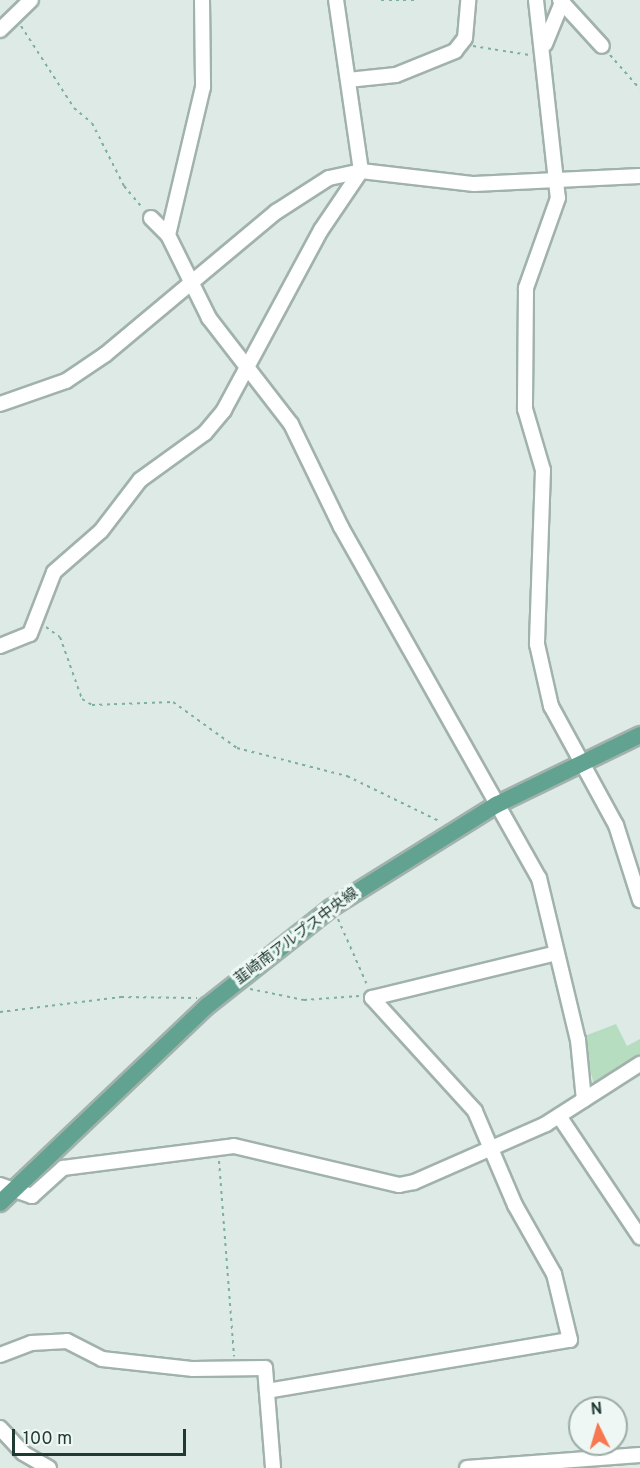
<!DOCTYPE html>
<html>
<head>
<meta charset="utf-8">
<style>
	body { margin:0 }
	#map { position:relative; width:640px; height:1468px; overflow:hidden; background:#deeae5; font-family:Overpass,"Noto Sans JP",sans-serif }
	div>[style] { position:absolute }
	.green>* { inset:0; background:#b6ddc0 }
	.stream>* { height:4px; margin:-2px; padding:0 2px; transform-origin:2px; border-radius:2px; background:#83c7d2 }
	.path>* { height:2px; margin-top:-1px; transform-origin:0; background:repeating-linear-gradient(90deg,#7daf9f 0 3px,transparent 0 7.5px) }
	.roads { filter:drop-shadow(2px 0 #a1b2ac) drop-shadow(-2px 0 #a1b2ac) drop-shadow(0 2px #a1b2ac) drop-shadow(0 -2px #a1b2ac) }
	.minor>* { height:14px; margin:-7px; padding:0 7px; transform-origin:7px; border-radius:7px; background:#fff }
	.major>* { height:16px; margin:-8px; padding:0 8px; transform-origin:8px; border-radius:8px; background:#61a290 }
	span { translate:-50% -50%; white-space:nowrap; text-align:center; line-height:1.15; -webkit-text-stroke:6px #eef7f3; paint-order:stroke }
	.street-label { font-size:15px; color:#1f3a33 }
	.north { position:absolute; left:568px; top:1396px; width:60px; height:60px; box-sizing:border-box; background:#eef7f3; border:2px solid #9baba6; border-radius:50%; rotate:355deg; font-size:16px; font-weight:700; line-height:24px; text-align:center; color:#1f3a33 }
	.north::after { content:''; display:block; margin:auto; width:21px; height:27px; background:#f67750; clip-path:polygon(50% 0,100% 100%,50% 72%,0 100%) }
	.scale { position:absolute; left:12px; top:1429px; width:174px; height:27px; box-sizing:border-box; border:3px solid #1f3a33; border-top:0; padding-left:8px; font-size:18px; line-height:21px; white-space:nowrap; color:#1f3a33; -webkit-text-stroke:4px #eef7f3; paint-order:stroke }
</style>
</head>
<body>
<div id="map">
	<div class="green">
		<div style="clip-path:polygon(616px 1024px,627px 1046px,640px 1039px,640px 1060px,594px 1085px,582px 1037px)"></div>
	</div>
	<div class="stream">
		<div style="left:0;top:1439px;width:26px;rotate:43deg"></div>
	</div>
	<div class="path">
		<div style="left:381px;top:0;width:35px"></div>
		<div style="left:21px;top:26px;width:98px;rotate:57.1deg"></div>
		<div style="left:74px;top:108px;width:23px;rotate:40deg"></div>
		<div style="left:92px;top:123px;width:71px;rotate:63.1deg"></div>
		<div style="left:124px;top:186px;width:30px;rotate:50deg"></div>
		<div style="left:473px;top:46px;width:57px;rotate:9.1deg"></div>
		<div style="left:610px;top:55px;width:45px;rotate:48.6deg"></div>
		<div style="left:46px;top:627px;width:17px;rotate:36deg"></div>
		<div style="left:60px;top:637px;width:66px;rotate:70.5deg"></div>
		<div style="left:82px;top:699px;width:12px;rotate:31deg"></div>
		<div style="left:92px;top:705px;width:81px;rotate:-2.1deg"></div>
		<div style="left:173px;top:702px;width:79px;rotate:35.7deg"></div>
		<div style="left:237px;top:748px;width:114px;rotate:14.3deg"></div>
		<div style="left:347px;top:776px;width:105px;rotate:26.1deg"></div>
		<div style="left:338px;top:919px;width:74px;rotate:66.2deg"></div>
		<div style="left:250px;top:989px;width:55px;rotate:11.5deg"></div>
		<div style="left:304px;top:1000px;width:55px;rotate:-4.2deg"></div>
		<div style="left:0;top:1012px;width:122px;rotate:-7.1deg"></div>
		<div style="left:121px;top:997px;width:76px;rotate:0.8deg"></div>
		<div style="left:219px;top:1161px;width:196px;rotate:85.6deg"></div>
	</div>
	<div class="roads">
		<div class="minor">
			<div style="left:202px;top:0;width:87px;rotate:89.3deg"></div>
			<div style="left:203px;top:87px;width:152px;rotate:103.3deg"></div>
			<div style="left:168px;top:235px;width:93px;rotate:63.7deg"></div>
			<div style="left:209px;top:318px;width:134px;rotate:52.3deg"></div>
			<div style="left:291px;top:424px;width:114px;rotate:64.1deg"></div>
			<div style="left:341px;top:527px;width:403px;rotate:60.6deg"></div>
			<div style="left:539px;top:878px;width:167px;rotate:76.5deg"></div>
			<div style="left:578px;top:1040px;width:60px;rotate:84.3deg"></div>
			<div style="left:536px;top:0;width:199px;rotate:83.7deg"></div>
			<div style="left:558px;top:198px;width:96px;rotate:109.6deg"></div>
			<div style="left:526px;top:288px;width:121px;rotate:90.5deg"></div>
			<div style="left:525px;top:409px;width:64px;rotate:73.6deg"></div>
			<div style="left:543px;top:470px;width:174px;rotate:92deg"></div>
			<div style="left:537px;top:644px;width:64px;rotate:77.3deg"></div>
			<div style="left:551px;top:706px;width:136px;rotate:61.4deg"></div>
			<div style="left:616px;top:825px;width:79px;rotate:72.3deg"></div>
			<div style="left:560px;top:0;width:62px;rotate:47.6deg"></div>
			<div style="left:0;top:30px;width:43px;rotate:-44.1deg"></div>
			<div style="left:545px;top:44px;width:48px;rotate:-67.8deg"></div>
			<div style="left:348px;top:80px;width:48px;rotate:-5.9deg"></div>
			<div style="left:396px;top:75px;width:64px;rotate:-22.1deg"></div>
			<div style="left:455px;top:51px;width:16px;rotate:-52deg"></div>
			<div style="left:465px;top:38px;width:38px;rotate:-85deg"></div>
			<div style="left:151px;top:218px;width:24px;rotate:45deg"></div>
			<div style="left:0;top:404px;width:70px;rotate:-19.2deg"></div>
			<div style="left:66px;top:381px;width:48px;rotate:-34deg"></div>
			<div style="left:106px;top:354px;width:222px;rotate:-39.9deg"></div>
			<div style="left:276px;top:212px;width:63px;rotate:-32.7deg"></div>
			<div style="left:329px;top:178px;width:33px;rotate:-12deg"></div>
			<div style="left:361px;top:171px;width:114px;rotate:6.6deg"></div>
			<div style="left:474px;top:184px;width:166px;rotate:-2.8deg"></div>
			<div style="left:0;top:646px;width:32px;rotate:-22deg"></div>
			<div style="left:30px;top:634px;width:66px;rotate:-68.8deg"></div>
			<div style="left:54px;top:572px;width:62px;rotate:-41.1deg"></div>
			<div style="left:101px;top:531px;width:64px;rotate:-52.6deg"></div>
			<div style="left:140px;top:480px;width:80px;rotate:-35.9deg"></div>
			<div style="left:205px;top:433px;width:30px;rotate:-50deg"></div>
			<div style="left:224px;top:410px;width:204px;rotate:-61.7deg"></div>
			<div style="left:321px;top:230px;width:71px;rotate:-55.9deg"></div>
			<div style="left:361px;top:171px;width:173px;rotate:-98.3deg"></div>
			<div style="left:559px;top:1116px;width:146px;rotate:56.2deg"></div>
			<div style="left:0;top:1185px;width:34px;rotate:19deg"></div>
			<div style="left:32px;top:1196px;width:42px;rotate:-42.1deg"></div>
			<div style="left:63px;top:1168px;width:172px;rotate:-7.3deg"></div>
			<div style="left:234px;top:1146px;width:170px;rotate:13.3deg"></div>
			<div style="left:399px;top:1185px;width:15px;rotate:-11deg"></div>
			<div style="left:414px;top:1182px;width:144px;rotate:-23.7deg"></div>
			<div style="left:546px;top:1124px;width:112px;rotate:-32.6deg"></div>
			<div style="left:0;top:1355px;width:33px;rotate:-21deg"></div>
			<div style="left:31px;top:1343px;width:36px;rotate:-3deg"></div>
			<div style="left:67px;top:1341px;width:39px;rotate:27deg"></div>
			<div style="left:102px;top:1359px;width:92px;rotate:6.3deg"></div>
			<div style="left:193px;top:1369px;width:72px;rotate:-0.8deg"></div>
			<div style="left:265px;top:1368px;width:100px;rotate:85.4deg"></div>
			<div style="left:267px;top:1391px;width:307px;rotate:-9.6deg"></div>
			<div style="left:570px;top:1340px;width:68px;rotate:-103.6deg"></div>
			<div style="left:554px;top:1274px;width:79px;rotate:-119.5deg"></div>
			<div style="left:515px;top:1205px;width:102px;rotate:-113.1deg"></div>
			<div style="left:475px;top:1111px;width:153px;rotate:-132.3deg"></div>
			<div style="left:372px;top:998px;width:186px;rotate:-13.7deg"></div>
			<div style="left:0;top:1428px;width:34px;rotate:47deg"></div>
			<div style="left:23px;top:1453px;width:30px;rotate:30deg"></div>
			<div style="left:467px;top:1468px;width:173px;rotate:-4.3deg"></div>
		</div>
		<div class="major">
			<div style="left:0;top:1203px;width:286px;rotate:-43.6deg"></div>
			<div style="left:207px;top:1006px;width:158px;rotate:-38.3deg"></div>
			<div style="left:331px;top:908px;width:195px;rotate:-32deg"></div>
			<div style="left:496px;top:805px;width:160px;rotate:-25.9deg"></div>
		</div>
	</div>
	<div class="street-label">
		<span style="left:297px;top:937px;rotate:-37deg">韮崎南アルプス中央線</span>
	</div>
	<div class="north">N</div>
	<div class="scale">100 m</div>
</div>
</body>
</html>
